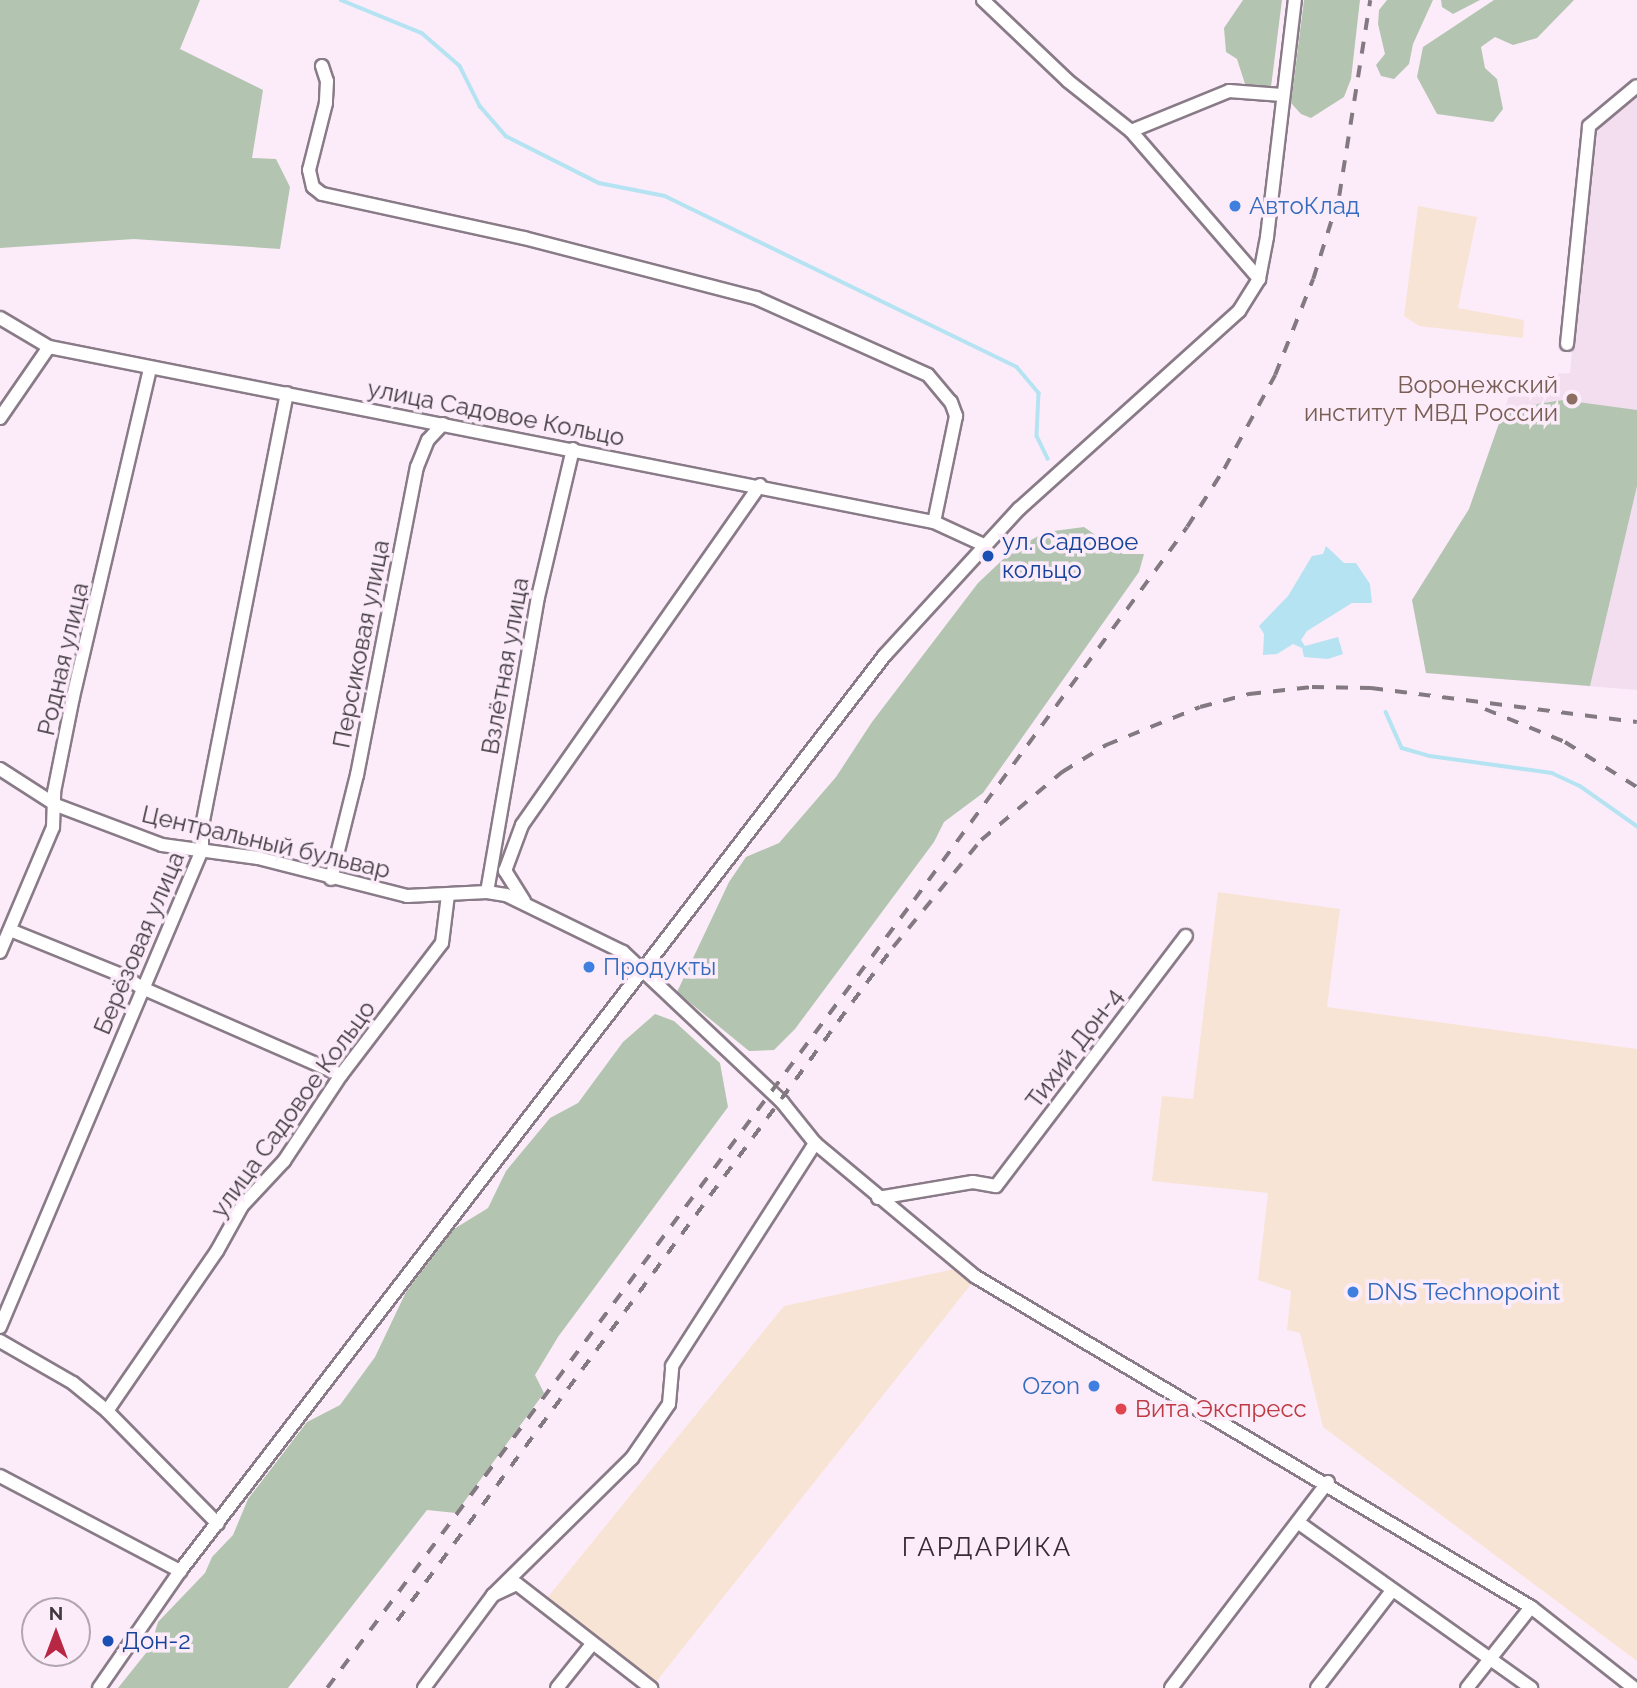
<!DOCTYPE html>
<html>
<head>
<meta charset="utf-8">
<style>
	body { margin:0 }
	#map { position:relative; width:1637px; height:1688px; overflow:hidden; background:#fcecfa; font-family:Raleway,sans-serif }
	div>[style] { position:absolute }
	.built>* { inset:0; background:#f3def0 }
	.industrial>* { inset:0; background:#f8e4d5 }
	.green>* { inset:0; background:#b3c5b1 }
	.water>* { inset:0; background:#b5e3f2 }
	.stream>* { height:3.5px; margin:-1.75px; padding:0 1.75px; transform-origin:1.75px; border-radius:1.75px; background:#b5e3f2 }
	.roads { filter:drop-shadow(2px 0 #897b87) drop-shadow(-2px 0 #897b87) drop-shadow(0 2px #897b87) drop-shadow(0 -2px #897b87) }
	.minor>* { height:12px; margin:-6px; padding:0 6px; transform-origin:6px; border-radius:6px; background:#fff }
	.rail>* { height:3.5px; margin-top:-1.75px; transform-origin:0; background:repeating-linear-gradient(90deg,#837981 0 12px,transparent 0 24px) }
	.dots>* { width:19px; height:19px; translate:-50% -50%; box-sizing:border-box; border:4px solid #fcecfa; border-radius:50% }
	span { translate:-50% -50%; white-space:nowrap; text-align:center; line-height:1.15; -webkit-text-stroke:7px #fcecfa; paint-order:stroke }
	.shop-label { font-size:24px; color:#366cbe }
	.left { translate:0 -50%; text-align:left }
	.right { translate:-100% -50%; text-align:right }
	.education-label { font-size:24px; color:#785e54 }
	.street-label { font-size:24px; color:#403a3f }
	.transit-label { font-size:24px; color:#164399 }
	.health-label { font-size:24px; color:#be3a42 }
	.neighbourhood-label { font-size:26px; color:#372c36; letter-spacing:2px }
	.north { position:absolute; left:21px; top:1597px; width:70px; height:70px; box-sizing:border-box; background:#fcecfa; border:2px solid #b1a5af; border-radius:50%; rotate:0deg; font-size:19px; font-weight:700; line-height:28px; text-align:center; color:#403a3f }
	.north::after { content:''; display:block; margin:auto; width:24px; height:32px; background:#b82744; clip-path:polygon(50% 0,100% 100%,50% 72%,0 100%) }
</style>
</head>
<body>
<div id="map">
	<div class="built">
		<div style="clip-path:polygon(1637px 93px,1637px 690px,1426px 673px,1412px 600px,1469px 509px,1511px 390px,1549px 374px,1570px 373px,1592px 128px)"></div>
	</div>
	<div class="industrial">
		<div style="clip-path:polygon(1418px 206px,1477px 217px,1458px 308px,1524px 320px,1523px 338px,1419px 326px,1404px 316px)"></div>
		<div style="clip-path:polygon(1218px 892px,1340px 909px,1327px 1007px,1637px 1049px,1637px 1661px,1323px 1427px,1300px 1333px,1287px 1330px,1291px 1291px,1258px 1280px,1268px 1193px,1152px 1181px,1162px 1096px,1193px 1099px)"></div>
		<div style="clip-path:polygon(954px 1269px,972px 1283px,656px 1682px,547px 1598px,784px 1306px)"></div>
	</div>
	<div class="green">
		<div style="clip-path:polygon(0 0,200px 0,180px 49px,263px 90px,252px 158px,276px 159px,290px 187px,280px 249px,134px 239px,0 248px)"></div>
		<div style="clip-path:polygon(1243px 0,1282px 0,1271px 87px,1246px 87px,1237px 59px,1226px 52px,1224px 28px)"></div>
		<div style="clip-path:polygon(1304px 0,1360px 0,1351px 79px,1344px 97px,1311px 118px,1301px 114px,1291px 103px)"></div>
		<div style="clip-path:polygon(1387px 0,1433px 0,1413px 44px,1409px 64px,1394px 79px,1381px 76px,1376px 65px,1385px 54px,1378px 24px,1379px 10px)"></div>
		<div style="clip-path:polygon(1441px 0,1480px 0,1453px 14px,1442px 7px)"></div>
		<div style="clip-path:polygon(1494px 0,1574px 0,1537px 38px,1513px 45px,1495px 37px,1481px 47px,1485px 68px,1497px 79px,1503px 109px,1493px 122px,1437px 114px,1417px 77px,1423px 47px)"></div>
		<div style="clip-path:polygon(1563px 400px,1637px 410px,1637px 486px,1590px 686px,1426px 673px,1412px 600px,1469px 509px,1504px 409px)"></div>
		<div style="clip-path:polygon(1084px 527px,1123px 554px,1144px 554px,1139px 572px,983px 793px,944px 822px,934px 842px,795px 1029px,774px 1050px,749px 1051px,677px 992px,729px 882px,746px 857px,779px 843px,836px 777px,872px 722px,978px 583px,1014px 549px,1046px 532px)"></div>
		<div style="clip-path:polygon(655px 1014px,674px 1021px,720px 1063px,728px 1107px,558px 1337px,535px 1375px,544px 1393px,456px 1513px,427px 1510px,288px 1688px,118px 1688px,150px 1648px,158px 1622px,205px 1573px,212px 1557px,233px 1535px,248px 1499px,307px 1422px,340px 1405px,375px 1357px,406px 1292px,454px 1229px,488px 1208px,506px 1171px,550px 1118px,578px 1103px,623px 1042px)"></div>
	</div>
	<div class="water">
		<div style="clip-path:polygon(1326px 546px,1344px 563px,1356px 563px,1370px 584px,1372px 603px,1352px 603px,1307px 631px,1301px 640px,1305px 646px,1338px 637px,1343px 654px,1328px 659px,1304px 657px,1302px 648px,1293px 644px,1277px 654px,1263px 655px,1264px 634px,1259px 626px,1288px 596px,1312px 556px,1323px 554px)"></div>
	</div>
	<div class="stream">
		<div style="left:341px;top:0;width:87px;rotate:22.2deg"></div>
		<div style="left:422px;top:33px;width:50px;rotate:41deg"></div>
		<div style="left:460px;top:66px;width:45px;rotate:63.4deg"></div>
		<div style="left:480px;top:106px;width:40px;rotate:49deg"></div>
		<div style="left:506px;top:136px;width:104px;rotate:26.8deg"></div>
		<div style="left:599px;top:183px;width:67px;rotate:11.1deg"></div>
		<div style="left:665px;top:196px;width:391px;rotate:25.9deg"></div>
		<div style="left:1017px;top:367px;width:34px;rotate:50deg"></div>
		<div style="left:1039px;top:393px;width:43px;rotate:92.7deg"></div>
		<div style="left:1037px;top:436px;width:25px;rotate:64deg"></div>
		<div style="left:1386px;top:712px;width:39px;rotate:66deg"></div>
		<div style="left:1402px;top:748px;width:29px;rotate:16deg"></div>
		<div style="left:1430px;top:756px;width:123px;rotate:7.9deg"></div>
		<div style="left:1552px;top:773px;width:31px;rotate:25deg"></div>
		<div style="left:1580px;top:786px;width:70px;rotate:35.1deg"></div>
	</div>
	<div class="roads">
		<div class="minor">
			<div style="left:983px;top:0;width:117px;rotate:43.6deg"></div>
			<div style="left:1068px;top:81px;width:80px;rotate:38.4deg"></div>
			<div style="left:1131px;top:131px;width:196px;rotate:49.1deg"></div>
			<div style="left:322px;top:66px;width:16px;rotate:72deg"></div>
			<div style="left:327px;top:81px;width:22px;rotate:93deg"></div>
			<div style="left:326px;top:103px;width:69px;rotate:104.2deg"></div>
			<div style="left:309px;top:170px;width:17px;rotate:77deg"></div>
			<div style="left:313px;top:187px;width:11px;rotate:38deg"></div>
			<div style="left:322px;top:194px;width:207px;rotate:12.3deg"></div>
			<div style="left:524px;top:238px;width:240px;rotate:14.5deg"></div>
			<div style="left:756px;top:298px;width:188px;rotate:24.1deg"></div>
			<div style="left:928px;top:375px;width:35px;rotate:50deg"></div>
			<div style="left:951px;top:402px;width:15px;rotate:70deg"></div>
			<div style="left:956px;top:416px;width:108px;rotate:101.7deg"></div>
			<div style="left:1131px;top:131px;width:106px;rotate:-22.2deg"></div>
			<div style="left:1229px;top:91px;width:53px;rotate:4.3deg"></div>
			<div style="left:0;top:318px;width:57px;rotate:30.6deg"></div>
			<div style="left:49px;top:347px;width:902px;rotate:11.19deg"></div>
			<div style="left:934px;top:522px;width:57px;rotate:24.8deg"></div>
			<div style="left:1567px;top:344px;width:219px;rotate:-84.2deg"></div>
			<div style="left:1589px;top:126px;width:62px;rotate:-39.8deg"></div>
			<div style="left:0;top:418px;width:86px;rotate:-55.4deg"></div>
			<div style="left:0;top:769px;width:67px;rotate:32.7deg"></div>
			<div style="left:56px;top:805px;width:113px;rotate:20.7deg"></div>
			<div style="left:162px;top:845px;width:97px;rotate:7.7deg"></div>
			<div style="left:258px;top:858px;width:154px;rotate:14.3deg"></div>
			<div style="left:407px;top:896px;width:80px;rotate:-2.9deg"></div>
			<div style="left:487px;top:892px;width:19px;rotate:9deg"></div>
			<div style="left:506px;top:895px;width:130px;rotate:26deg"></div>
			<div style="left:623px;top:952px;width:219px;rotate:43.3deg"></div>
			<div style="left:782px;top:1102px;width:53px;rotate:51.2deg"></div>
			<div style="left:815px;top:1143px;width:209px;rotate:39.8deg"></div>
			<div style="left:976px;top:1277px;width:646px;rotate:30.74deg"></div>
			<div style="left:1531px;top:1607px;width:131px;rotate:38.2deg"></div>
			<div style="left:331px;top:879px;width:107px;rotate:-76deg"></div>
			<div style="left:357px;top:775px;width:314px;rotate:-79deg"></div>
			<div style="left:417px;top:467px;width:29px;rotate:-68deg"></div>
			<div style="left:428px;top:440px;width:22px;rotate:-47deg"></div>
			<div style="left:487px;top:892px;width:299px;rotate:-80.2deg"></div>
			<div style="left:538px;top:597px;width:152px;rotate:-76.7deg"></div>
			<div style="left:524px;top:901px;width:36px;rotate:-122deg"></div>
			<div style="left:505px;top:871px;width:49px;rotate:-69.7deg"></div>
			<div style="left:522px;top:825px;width:415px;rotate:-55deg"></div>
			<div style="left:10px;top:930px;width:123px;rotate:22deg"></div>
			<div style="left:124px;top:976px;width:22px;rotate:34deg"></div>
			<div style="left:142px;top:988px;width:217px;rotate:23.6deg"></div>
			<div style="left:0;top:952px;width:136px;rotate:-67deg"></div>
			<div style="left:53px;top:827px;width:35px;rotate:-88deg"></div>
			<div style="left:54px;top:792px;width:97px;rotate:-78.7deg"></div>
			<div style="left:73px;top:697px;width:338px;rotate:-76.8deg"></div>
			<div style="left:878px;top:1198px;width:96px;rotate:-9.6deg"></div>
			<div style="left:973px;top:1182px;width:23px;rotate:10deg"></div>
			<div style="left:996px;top:1186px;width:314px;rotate:-52.8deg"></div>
			<div style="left:0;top:1327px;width:518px;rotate:-67.05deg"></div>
			<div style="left:202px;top:850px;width:24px;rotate:-90deg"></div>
			<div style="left:202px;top:826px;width:441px;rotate:-78.9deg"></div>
			<div style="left:0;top:1341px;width:84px;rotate:29.9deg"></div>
			<div style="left:73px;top:1383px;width:44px;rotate:39.5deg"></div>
			<div style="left:107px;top:1411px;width:158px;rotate:45.5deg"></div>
			<div style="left:107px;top:1411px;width:194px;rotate:-55.5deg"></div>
			<div style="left:217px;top:1251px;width:51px;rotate:-60.9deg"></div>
			<div style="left:242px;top:1206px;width:62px;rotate:-47deg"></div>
			<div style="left:284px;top:1161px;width:103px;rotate:-56.5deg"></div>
			<div style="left:341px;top:1075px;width:166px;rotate:-52.6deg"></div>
			<div style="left:442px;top:943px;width:48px;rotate:-82.9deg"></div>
			<div style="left:0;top:1476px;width:204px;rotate:27.8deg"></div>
			<div style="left:1299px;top:1523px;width:285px;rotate:35.4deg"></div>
			<div style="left:493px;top:1595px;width:195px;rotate:-44.6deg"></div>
			<div style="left:632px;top:1458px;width:65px;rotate:-55.6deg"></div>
			<div style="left:669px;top:1404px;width:38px;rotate:-85deg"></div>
			<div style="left:672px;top:1366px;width:265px;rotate:-57.3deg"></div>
			<div style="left:99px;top:1688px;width:142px;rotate:-55.3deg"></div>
			<div style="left:180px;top:1571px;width:1156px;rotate:-52.42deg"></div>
			<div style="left:885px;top:655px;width:198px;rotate:-47.5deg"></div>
			<div style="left:1019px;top:509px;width:296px;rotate:-42deg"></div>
			<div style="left:1239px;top:311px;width:38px;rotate:-58deg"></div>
			<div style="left:1259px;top:279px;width:43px;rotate:-79.2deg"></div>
			<div style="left:1267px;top:237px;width:239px;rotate:-83.3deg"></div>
			<div style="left:424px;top:1688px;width:116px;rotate:-53.4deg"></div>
			<div style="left:493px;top:1595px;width:26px;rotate:-25deg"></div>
			<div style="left:517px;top:1584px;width:170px;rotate:37.8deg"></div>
			<div style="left:557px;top:1688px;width:56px;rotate:-51.5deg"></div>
			<div style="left:1171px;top:1688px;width:259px;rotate:-52.7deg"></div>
			<div style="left:1317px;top:1688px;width:121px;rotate:-52.4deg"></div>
			<div style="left:1467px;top:1688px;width:103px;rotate:-51.7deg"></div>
		</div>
	</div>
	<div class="rail">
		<div style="left:1485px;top:709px;width:87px;rotate:22.4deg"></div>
		<div style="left:1565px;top:742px;width:85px;rotate:32deg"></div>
		<div style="left:397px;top:1621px;width:837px;rotate:-53.65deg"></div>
		<div style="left:893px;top:947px;width:139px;rotate:-50.6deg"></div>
		<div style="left:981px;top:840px;width:106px;rotate:-40deg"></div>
		<div style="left:1062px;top:772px;width:52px;rotate:-31.5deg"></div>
		<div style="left:1106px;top:745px;width:101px;rotate:-22deg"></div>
		<div style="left:1200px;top:707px;width:51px;rotate:-14.9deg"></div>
		<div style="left:1249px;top:694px;width:63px;rotate:-6.3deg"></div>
		<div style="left:1312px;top:687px;width:59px;rotate:1deg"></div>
		<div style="left:1371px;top:688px;width:268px;rotate:7.3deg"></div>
		<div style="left:327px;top:1688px;width:983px;rotate:-53.32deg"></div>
		<div style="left:914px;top:900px;width:462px;rotate:-53.8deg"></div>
		<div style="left:1187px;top:527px;width:69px;rotate:-57.5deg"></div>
		<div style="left:1224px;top:469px;width:107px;rotate:-61.5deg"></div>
		<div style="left:1275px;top:375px;width:103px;rotate:-68.4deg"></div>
		<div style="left:1313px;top:279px;width:87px;rotate:-72.6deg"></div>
		<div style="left:1339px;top:196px;width:198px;rotate:-81deg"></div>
	</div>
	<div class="dots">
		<div style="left:1235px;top:206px;background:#3f7fe0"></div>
		<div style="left:1572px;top:399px;background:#8d6e63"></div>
		<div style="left:988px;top:556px;background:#1a4fb4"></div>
		<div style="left:589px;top:967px;background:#3f7fe0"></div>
		<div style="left:1353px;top:1292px;background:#3f7fe0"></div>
		<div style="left:1094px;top:1386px;background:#3f7fe0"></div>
		<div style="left:1121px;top:1409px;background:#e0444e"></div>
		<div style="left:108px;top:1641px;background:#1a4fb4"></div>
	</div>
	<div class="shop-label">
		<span class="left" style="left:1249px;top:206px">АвтоКлад</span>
		<span class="left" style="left:603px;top:967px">Продукты</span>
		<span class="left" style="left:1367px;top:1292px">DNS Technopoint</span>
		<span class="right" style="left:1080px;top:1386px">Ozon</span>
	</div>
	<div class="education-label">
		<span class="right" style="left:1558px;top:399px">Воронежский<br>институт МВД России</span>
	</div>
	<div class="street-label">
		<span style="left:496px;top:413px;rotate:11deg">улица Садовое Кольцо</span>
		<span style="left:361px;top:644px;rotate:-79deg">Персиковая улица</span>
		<span style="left:63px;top:659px;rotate:-77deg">Родная улица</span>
		<span style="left:505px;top:666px;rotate:-80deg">Взлётная улица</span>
		<span style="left:266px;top:842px;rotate:13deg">Центральный бульвар</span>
		<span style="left:139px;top:943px;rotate:-67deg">Берёзовая улица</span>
		<span style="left:1074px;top:1048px;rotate:-53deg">Тихий Дон-4</span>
		<span style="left:293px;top:1109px;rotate:-54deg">улица Садовое Кольцо</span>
	</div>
	<div class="transit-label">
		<span class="left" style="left:1002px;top:556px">ул. Садовое<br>кольцо</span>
		<span class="left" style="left:122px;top:1641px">Дон-2</span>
	</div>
	<div class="health-label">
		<span class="left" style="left:1135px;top:1409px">Вита Экспресс</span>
	</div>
	<div class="neighbourhood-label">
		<span style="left:987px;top:1548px">ГАРДАРИКА</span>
	</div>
	<div class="north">N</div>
</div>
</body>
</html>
